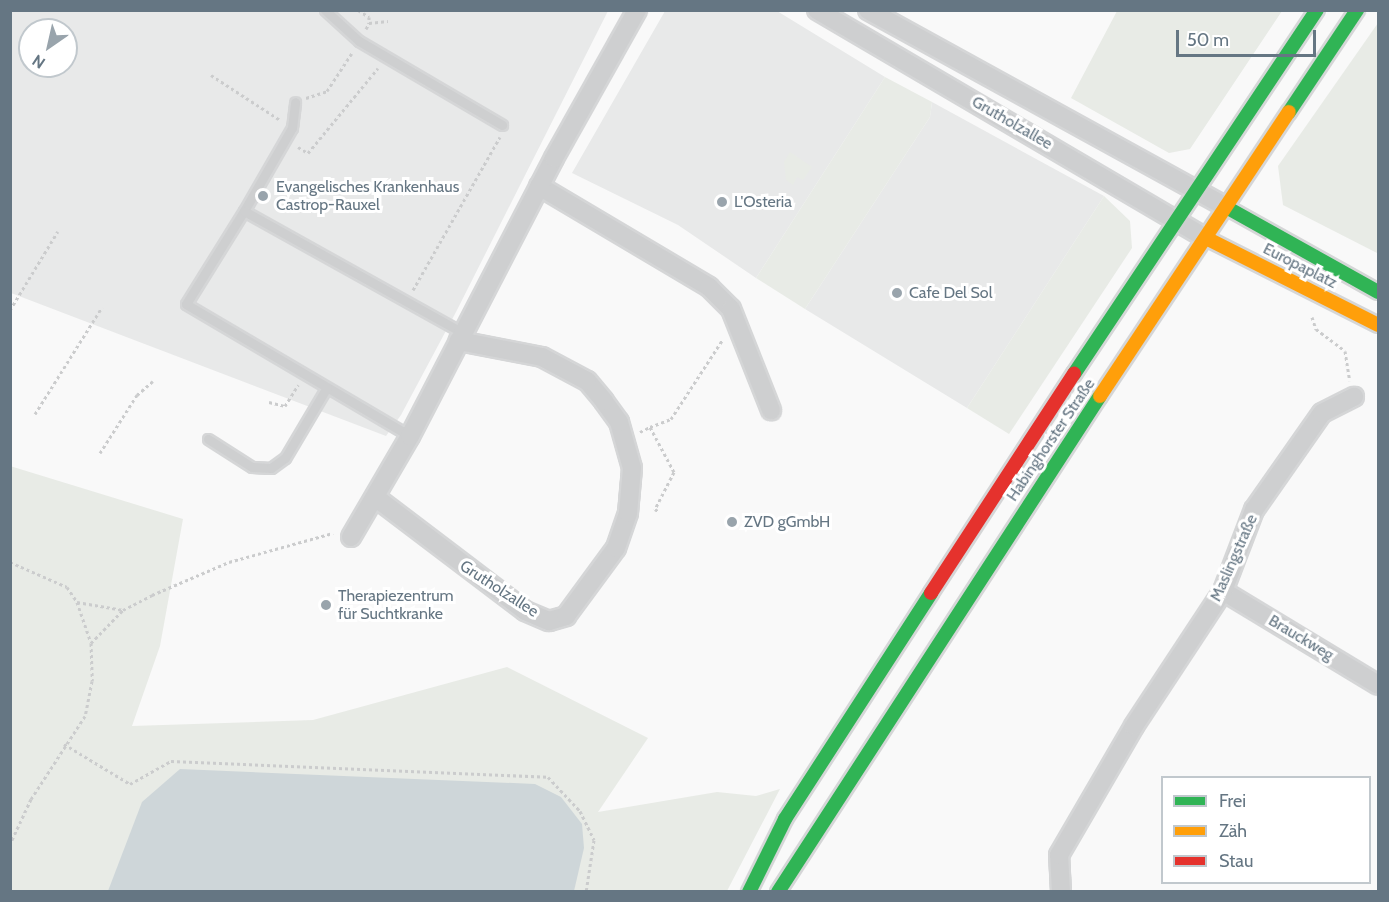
<!DOCTYPE html>
<html>
<head>
<meta charset="utf-8">
<style>
	body { margin:0 }
	#map { position:relative; width:1389px; height:902px; overflow:hidden; background:#f9f9f9; font-family:Cabin,sans-serif }
	div>[style] { position:absolute }
	.built>* { inset:0; background:#e8e9e9 }
	.green>* { inset:0; background:#e8ebe6 }
	.water>* { inset:0; background:#ced6d9 }
	.path>* { height:3px; margin-top:-1.5px; transform-origin:0; background:repeating-linear-gradient(90deg,#cbcccd 0 3px,transparent 0 6px) }
	.roads { filter:drop-shadow(2px 0 #d5d6d7) drop-shadow(-2px 0 #d5d6d7) drop-shadow(0 2px #d5d6d7) drop-shadow(0 -2px #d5d6d7) }
	.lane>* { height:9px; margin:-4.5px; padding:0 4.5px; transform-origin:4.5px; border-radius:4.5px; background:#cecfd0 }
	.street>* { height:18px; margin:-9px; padding:0 9px; transform-origin:9px; border-radius:9px; background:#cecfd0 }
	.fast>* { height:14px; margin:-7px; padding:0 7px; transform-origin:7px; border-radius:7px; background:#30b455 }
	.slow>* { height:14px; margin:-7px; padding:0 7px; transform-origin:7px; border-radius:7px; background:#ff9f0a }
	.jam>* { height:14px; margin:-7px; padding:0 7px; transform-origin:7px; border-radius:7px; background:#e5322d }
	.dots>* { width:16px; height:16px; translate:-50% -50%; box-sizing:border-box; border:3px solid #fff; border-radius:50% }
	span { translate:-50% -50%; white-space:nowrap; text-align:center; line-height:1.15; -webkit-text-stroke:6px #fff; paint-order:stroke }
	.street-label { font-size:16px; color:#657683 }
	.poi-label { font-size:16px; color:#657683 }
	.left { translate:0 -50%; text-align:left }
	.frame { position:absolute; inset:0; border:12px solid #657683; pointer-events:none }
	.legend { position:absolute; left:1161px; top:776px; width:210px; height:108px; box-sizing:border-box; background:#fff; border:2px solid #c1c8cd; margin:0; padding:8px 10px; list-style:none; font-size:18px; color:#657683 }
	.legend li { display:flex; align-items:center; gap:12px; height:30px }
	.legend b { width:30px; border:2px solid #c1c8cd }
	.north { position:absolute; left:18px; top:18px; width:60px; height:60px; box-sizing:border-box; background:#fff; border:2px solid #c1c8cd; border-radius:50%; rotate:214deg; font-size:16px; font-weight:700; line-height:24px; text-align:center; color:#657683 }
	.north::after { content:''; display:block; margin:auto; width:21px; height:27px; background:#99a4ac; clip-path:polygon(50% 0,100% 100%,50% 72%,0 100%) }
	.scale { position:absolute; left:1176px; top:30px; width:140px; height:27px; box-sizing:border-box; border:3px solid #657683; border-top:0; padding-left:8px; font-size:18px; line-height:21px; white-space:nowrap; color:#657683; -webkit-text-stroke:4px #fff; paint-order:stroke }
</style>
</head>
<body>
<div id="map">
	<div class="built">
		<div style="clip-path:polygon(evenodd,10px 11px,608px 11px,456px 312px,401px 415px,386px 436px,11px 293px,10px 11px,30px 30px,66px 30px,66px 66px,30px 66px,30px 30px)"></div>
		<div style="clip-path:polygon(665px 11px,777px 11px,885px 77px,756px 278px,678px 225px,572px 173px)"></div>
		<div style="clip-path:polygon(932px 102px,1104px 196px,967px 408px,805px 309px,930px 117px)"></div>
	</div>
	<div class="green">
		<div style="clip-path:polygon(1117px 11px,1117px 10px,1282px 11px,1190px 149px,1169px 153px,1071px 98px)"></div>
		<div style="clip-path:polygon(1378px 23px,1378px 251px,1377px 253px,1283px 205px,1278px 166px)"></div>
		<div style="clip-path:polygon(885px 77px,932px 102px,930px 117px,805px 309px,756px 278px)"></div>
		<div style="clip-path:polygon(790px 152px,812px 167px,803px 180px,797px 177px,793px 185px,786px 180px,784px 162px)"></div>
		<div style="clip-path:polygon(1104px 196px,1130px 221px,1132px 248px,1009px 434px,967px 408px)"></div>
		<div style="clip-path:polygon(10px 466px,183px 519px,160px 646px,132px 726px,313px 720px,507px 667px,648px 738px,598px 812px,717px 792px,756px 796px,780px 789px,727px 891px,11px 891px)"></div>
	</div>
	<div class="water">
		<div style="clip-path:polygon(180px 769px,535px 784px,561px 797px,582px 824px,584px 848px,574px 891px,108px 891px,142px 802px)"></div>
	</div>
	<div class="path">
		<div style="left:358px;top:10px;width:13px;rotate:32deg"></div>
		<div style="left:369px;top:17px;width:6px;rotate:90deg"></div>
		<div style="left:366px;top:29px;width:7px;rotate:-63deg"></div>
		<div style="left:369px;top:23px;width:19px;rotate:-6deg"></div>
		<div style="left:211px;top:75px;width:82px;rotate:33.1deg"></div>
		<div style="left:306px;top:98px;width:22px;rotate:-18deg"></div>
		<div style="left:327px;top:91px;width:45px;rotate:-56.7deg"></div>
		<div style="left:298px;top:147px;width:12px;rotate:31deg"></div>
		<div style="left:308px;top:153px;width:110px;rotate:-50.5deg"></div>
		<div style="left:413px;top:290px;width:176px;rotate:-60.4deg"></div>
		<div style="left:10px;top:310px;width:92px;rotate:-58.7deg"></div>
		<div style="left:1312px;top:317px;width:13px;rotate:72deg"></div>
		<div style="left:1316px;top:329px;width:36px;rotate:37deg"></div>
		<div style="left:1345px;top:351px;width:30px;rotate:81deg"></div>
		<div style="left:269px;top:402px;width:16px;rotate:14deg"></div>
		<div style="left:285px;top:406px;width:25px;rotate:-58deg"></div>
		<div style="left:35px;top:414px;width:126px;rotate:-57.9deg"></div>
		<div style="left:650px;top:427px;width:22px;rotate:-21deg"></div>
		<div style="left:671px;top:419px;width:95px;rotate:-57deg"></div>
		<div style="left:640px;top:432px;width:11px;rotate:-27deg"></div>
		<div style="left:650px;top:427px;width:51px;rotate:61.9deg"></div>
		<div style="left:674px;top:472px;width:42px;rotate:117.2deg"></div>
		<div style="left:655px;top:509px;width:5px;rotate:37deg"></div>
		<div style="left:100px;top:453px;width:69px;rotate:-57.5deg"></div>
		<div style="left:137px;top:395px;width:21px;rotate:-41deg"></div>
		<div style="left:10px;top:562px;width:62px;rotate:23.7deg"></div>
		<div style="left:67px;top:587px;width:18px;rotate:56deg"></div>
		<div style="left:77px;top:602px;width:43px;rotate:71.1deg"></div>
		<div style="left:91px;top:643px;width:38px;rotate:88deg"></div>
		<div style="left:92px;top:681px;width:36px;rotate:101deg"></div>
		<div style="left:85px;top:716px;width:99px;rotate:123deg"></div>
		<div style="left:31px;top:799px;width:50px;rotate:115deg"></div>
		<div style="left:77px;top:602px;width:47px;rotate:9.9deg"></div>
		<div style="left:91px;top:643px;width:46px;rotate:-45.9deg"></div>
		<div style="left:123px;top:610px;width:33px;rotate:-27deg"></div>
		<div style="left:152px;top:595px;width:84px;rotate:-23.2deg"></div>
		<div style="left:229px;top:562px;width:108px;rotate:-15.6deg"></div>
		<div style="left:64px;top:744px;width:77px;rotate:31.2deg"></div>
		<div style="left:130px;top:784px;width:47px;rotate:-29.3deg"></div>
		<div style="left:171px;top:761px;width:377px;rotate:2.4deg"></div>
		<div style="left:548px;top:777px;width:47px;rotate:46.7deg"></div>
		<div style="left:580px;top:811px;width:32px;rotate:64deg"></div>
		<div style="left:594px;top:840px;width:53px;rotate:98.7deg"></div>
	</div>
	<div class="roads">
		<div class="lane">
			<div style="left:325px;top:10px;width:46px;rotate:42.4deg"></div>
			<div style="left:359px;top:41px;width:166px;rotate:30.4deg"></div>
			<div style="left:244px;top:211px;width:96px;rotate:-60deg"></div>
			<div style="left:292px;top:128px;width:26px;rotate:-83deg"></div>
			<div style="left:410px;top:436px;width:260px;rotate:-149.5deg"></div>
			<div style="left:186px;top:304px;width:110px;rotate:-58.1deg"></div>
			<div style="left:244px;top:211px;width:251px;rotate:29.1deg"></div>
			<div style="left:208px;top:439px;width:52px;rotate:32.5deg"></div>
			<div style="left:252px;top:467px;width:19px;rotate:3deg"></div>
			<div style="left:271px;top:468px;width:17px;rotate:-36deg"></div>
			<div style="left:285px;top:458px;width:82px;rotate:-59.4deg"></div>
		</div>
		<div class="street">
			<div style="left:817px;top:10px;width:451px;rotate:30.4deg"></div>
			<div style="left:868px;top:10px;width:409px;rotate:28.8deg"></div>
			<div style="left:539px;top:186px;width:198px;rotate:30.7deg"></div>
			<div style="left:709px;top:287px;width:31px;rotate:45deg"></div>
			<div style="left:731px;top:309px;width:109px;rotate:68.4deg"></div>
			<div style="left:375px;top:497px;width:188px;rotate:37.2deg"></div>
			<div style="left:525px;top:611px;width:26px;rotate:23deg"></div>
			<div style="left:549px;top:621px;width:18px;rotate:-16deg"></div>
			<div style="left:566px;top:616px;width:84px;rotate:-53.7deg"></div>
			<div style="left:616px;top:548px;width:37px;rotate:-71deg"></div>
			<div style="left:628px;top:513px;width:45px;rotate:-84.9deg"></div>
			<div style="left:632px;top:468px;width:48px;rotate:-105.8deg"></div>
			<div style="left:619px;top:422px;width:26px;rotate:-126deg"></div>
			<div style="left:604px;top:401px;width:26px;rotate:-130deg"></div>
			<div style="left:587px;top:381px;width:51px;rotate:-151.9deg"></div>
			<div style="left:542px;top:357px;width:85px;rotate:-169.1deg"></div>
			<div style="left:351px;top:537px;width:117px;rotate:-59.7deg"></div>
			<div style="left:410px;top:436px;width:313px;rotate:-62.6deg"></div>
			<div style="left:554px;top:158px;width:170px;rotate:-60.7deg"></div>
			<div style="left:1223px;top:591px;width:181px;rotate:31.2deg"></div>
			<div style="left:1061px;top:892px;width:37px;rotate:-93deg"></div>
			<div style="left:1059px;top:855px;width:149px;rotate:-59.8deg"></div>
			<div style="left:1134px;top:726px;width:162px;rotate:-56.6deg"></div>
			<div style="left:1223px;top:591px;width:87px;rotate:-69.1deg"></div>
			<div style="left:1254px;top:510px;width:118px;rotate:-55deg"></div>
			<div style="left:1322px;top:413px;width:36px;rotate:-27deg"></div>
		</div>
		<div class="fast">
			<div style="left:1289px;top:112px;width:123px;rotate:-56.3deg"></div>
			<div style="left:1226px;top:207px;width:174px;rotate:29.2deg"></div>
			<div style="left:1074px;top:374px;width:438px;rotate:-56.3deg"></div>
			<div style="left:749px;top:892px;width:81px;rotate:-63.7deg"></div>
			<div style="left:785px;top:819px;width:269px;rotate:-57.1deg"></div>
			<div style="left:778px;top:892px;width:591px;rotate:-57.01deg"></div>
		</div>
		<div class="slow">
			<div style="left:1206px;top:238px;width:193px;rotate:26.8deg"></div>
			<div style="left:1100px;top:396px;width:341px;rotate:-56.4deg"></div>
		</div>
		<div class="jam">
			<div style="left:931px;top:593px;width:262px;rotate:-56.9deg"></div>
		</div>
	</div>
	<div class="dots">
		<div style="left:263px;top:196px;background:#99a4ac"></div>
		<div style="left:722px;top:202px;background:#99a4ac"></div>
		<div style="left:897px;top:293px;background:#99a4ac"></div>
		<div style="left:732px;top:522px;background:#99a4ac"></div>
		<div style="left:326px;top:605px;background:#99a4ac"></div>
	</div>
	<div class="street-label">
		<span style="left:1012px;top:123px;rotate:30deg">Grutholzallee</span>
		<span style="left:1300px;top:266px;rotate:27deg">Europaplatz</span>
		<span style="left:1051px;top:440px;rotate:-56deg">Habinghorster Straße</span>
		<span style="left:1234px;top:558px;rotate:-66deg">Maslingstraße</span>
		<span style="left:499px;top:589px;rotate:33deg">Grutholzallee</span>
		<span style="left:1301px;top:638px;rotate:31deg">Brauckweg</span>
	</div>
	<div class="poi-label">
		<span class="left" style="left:276px;top:196px">Evangelisches Krankenhaus<br>Castrop-Rauxel</span>
		<span class="left" style="left:734px;top:202px">L'Osteria</span>
		<span class="left" style="left:909px;top:293px">Cafe Del Sol</span>
		<span class="left" style="left:744px;top:522px">ZVD gGmbH</span>
		<span class="left" style="left:338px;top:605px">Therapiezentrum<br>für Suchtkranke</span>
	</div>
	<div class="frame"></div>
	<ul class="legend">
	<li><b style="height:8px;background:#30b455"></b>Frei</li>
	<li><b style="height:8px;background:#ff9f0a"></b>Zäh</li>
	<li><b style="height:8px;background:#e5322d"></b>Stau</li>
	</ul>
	<div class="north">N</div>
	<div class="scale">50 m</div>
</div>
</body>
</html>
